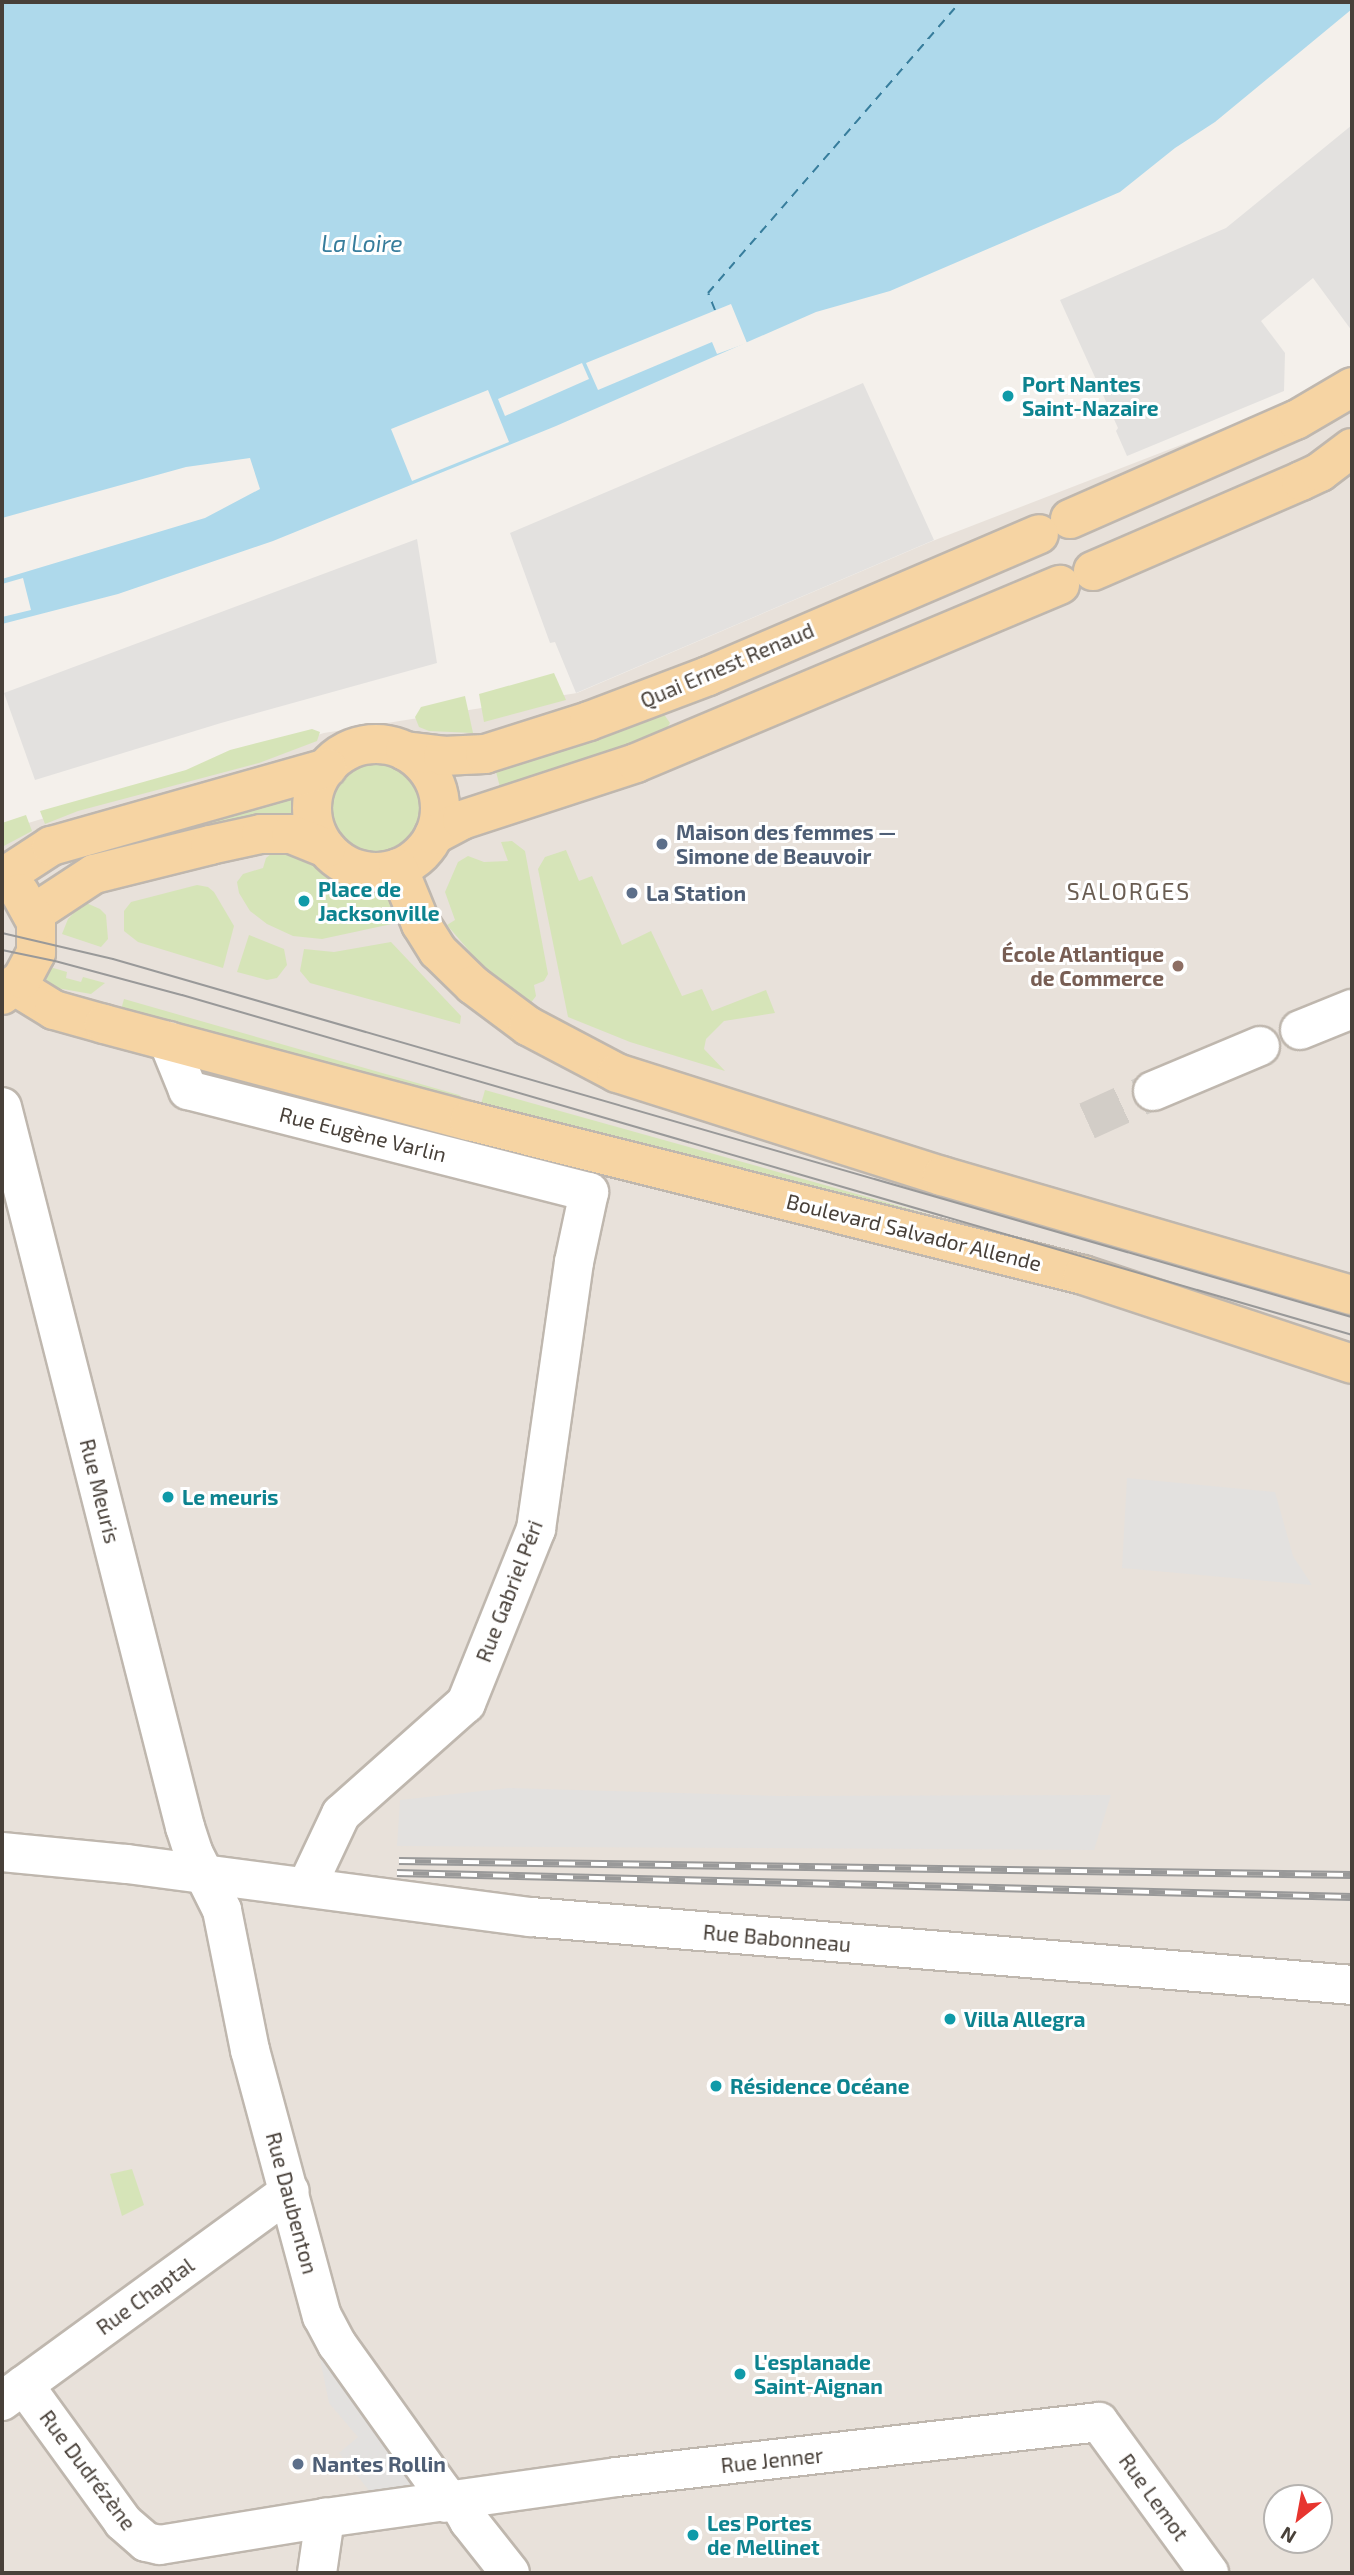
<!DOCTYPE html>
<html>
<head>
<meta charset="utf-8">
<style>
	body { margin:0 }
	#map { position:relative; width:1354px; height:2575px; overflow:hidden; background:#f4f0eb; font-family:"Exo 2",sans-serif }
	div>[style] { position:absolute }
	.residential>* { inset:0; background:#e8e1da }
	.green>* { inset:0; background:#d6e4b8 }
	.round { border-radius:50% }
	.parking>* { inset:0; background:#e3e1df }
	.water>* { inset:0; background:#aed9eb }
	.pier>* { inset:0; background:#f4f0eb }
	.ferry>* { height:2px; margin-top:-1px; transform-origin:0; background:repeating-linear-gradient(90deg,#377d9c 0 9px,transparent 0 16px) }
	.minor-tunnel>* { height:38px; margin-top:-19px; transform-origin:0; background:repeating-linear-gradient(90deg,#d2cdc7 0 38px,transparent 0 57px) }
	.roads { filter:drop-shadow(2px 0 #bfb7ae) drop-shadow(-2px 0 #bfb7ae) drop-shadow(0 2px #bfb7ae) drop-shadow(0 -2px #bfb7ae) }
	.minor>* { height:38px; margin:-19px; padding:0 19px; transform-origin:19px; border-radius:19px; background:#fff }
	.primary>* { height:38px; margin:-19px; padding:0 19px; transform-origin:19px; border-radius:19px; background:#f6d4a3 }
	.primary>.ring { margin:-19px; padding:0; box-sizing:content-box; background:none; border:38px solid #f6d4a3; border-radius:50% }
	.tram>* { height:2px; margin:-1px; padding:0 1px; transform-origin:1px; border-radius:1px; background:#999 }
	.rail>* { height:8px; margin-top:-4px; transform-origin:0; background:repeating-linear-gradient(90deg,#fff 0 16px,#999 0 32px); box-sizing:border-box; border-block:2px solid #999 }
	.dots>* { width:19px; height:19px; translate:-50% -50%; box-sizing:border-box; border:4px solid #fff; border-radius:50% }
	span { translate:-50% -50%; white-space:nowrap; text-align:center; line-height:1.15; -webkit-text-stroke:6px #fff; paint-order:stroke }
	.culture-label { font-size:21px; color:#0d838f; font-weight:700 }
	.left { translate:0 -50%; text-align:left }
	.street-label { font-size:21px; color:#484039 }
	.service-label { font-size:21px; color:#4e5e75; font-weight:700 }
	.education-label { font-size:21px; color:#785e54; font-weight:700 }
	.right { translate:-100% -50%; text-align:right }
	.water-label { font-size:23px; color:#377d9c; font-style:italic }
	.neighbourhood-label { font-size:23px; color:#6a5d52; letter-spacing:2px }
	.frame { position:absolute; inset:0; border:4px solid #484039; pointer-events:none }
	.north { position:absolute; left:1263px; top:2484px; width:70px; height:70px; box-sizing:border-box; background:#fff; border:2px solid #b6b3b0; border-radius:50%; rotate:211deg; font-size:19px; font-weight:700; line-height:28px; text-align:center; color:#484039 }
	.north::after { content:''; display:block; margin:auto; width:24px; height:32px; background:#e7352f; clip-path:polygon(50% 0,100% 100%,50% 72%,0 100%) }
</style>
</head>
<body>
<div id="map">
	<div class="residential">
		<div style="clip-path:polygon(evenodd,1352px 367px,1352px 2573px,2px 2573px,2px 831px,324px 733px,577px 693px,930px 542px,1297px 400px,1352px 367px,1277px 2498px,1319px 2498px,1319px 2540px,1277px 2540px,1277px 2498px)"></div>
	</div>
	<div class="green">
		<div style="clip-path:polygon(554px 673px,566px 700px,484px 722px,479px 694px)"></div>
		<div style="clip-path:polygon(465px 696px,473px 733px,429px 731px,419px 727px,415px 717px,421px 707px)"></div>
		<div style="clip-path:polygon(663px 713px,670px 723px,664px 733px,501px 791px,495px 768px)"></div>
		<div style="clip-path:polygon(312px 729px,320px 732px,317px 741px,259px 763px,78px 811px,45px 824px,40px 811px,186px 770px,230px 750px)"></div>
		<div class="round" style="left:331px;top:764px;width:92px;height:92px"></div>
		<div style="clip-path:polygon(295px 795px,292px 814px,273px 815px,74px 867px,68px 855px)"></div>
		<div style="clip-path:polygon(26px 815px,32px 831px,2px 847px,2px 823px)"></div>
		<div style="clip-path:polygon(512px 841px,525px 851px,548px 974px,544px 981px,534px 985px,536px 996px,530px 1004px,483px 967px,447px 925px,455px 920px,445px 892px,458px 862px,468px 856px,484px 862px,508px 861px,501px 842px)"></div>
		<div style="clip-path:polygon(276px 850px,307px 857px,327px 876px,350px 889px,388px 894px,401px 922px,322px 939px,293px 936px,267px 924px,250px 911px,239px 893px,237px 882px,243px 874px,263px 868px,266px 858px)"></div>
		<div style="clip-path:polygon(566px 850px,579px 881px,592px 876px,622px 945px,651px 931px,682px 996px,702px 989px,712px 1011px,766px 990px,775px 1013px,724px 1021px,706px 1039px,704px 1049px,725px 1071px,630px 1042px,568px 1017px,538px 869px,545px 857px)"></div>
		<div style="clip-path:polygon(197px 885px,208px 887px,214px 892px,234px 926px,223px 968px,138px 942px,124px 931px,124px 911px,131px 902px)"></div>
		<div style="clip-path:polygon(84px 902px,100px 909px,106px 915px,108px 939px,101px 947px,62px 934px,68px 919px)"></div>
		<div style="clip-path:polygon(249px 935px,284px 949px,287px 965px,277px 978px,267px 980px,237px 972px)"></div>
		<div style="clip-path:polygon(391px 942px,461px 1016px,460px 1024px,310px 983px,300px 971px,304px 949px,334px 952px)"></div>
		<div style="clip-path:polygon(50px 967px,67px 972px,66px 978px,81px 982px,83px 977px,105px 983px,91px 994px,57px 988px,54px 996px,44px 986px)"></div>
		<div style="clip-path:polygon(124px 999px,459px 1095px,464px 1099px,463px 1107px,119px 1017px)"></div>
		<div style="clip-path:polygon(485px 1090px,960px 1223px,957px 1236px,479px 1111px)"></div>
		<div style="clip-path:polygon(132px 2169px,144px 2205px,122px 2216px,110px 2174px)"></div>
	</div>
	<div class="parking">
		<div style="clip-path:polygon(1352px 125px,1352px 331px,1313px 278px,1261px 321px,1285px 353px,1284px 391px,1127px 456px,1116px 431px,1118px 428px,1060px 300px,1226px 228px)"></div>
		<div style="clip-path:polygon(863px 383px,934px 540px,576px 693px,555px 642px,550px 643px,510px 533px)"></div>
		<div style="clip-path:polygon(417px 539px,437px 663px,221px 723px,35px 780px,4px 693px)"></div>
		<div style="clip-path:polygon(1127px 1478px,1275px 1492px,1293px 1556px,1312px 1585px,1122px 1568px)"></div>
		<div style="clip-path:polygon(509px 1788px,778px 1796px,1111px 1795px,1094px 1850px,397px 1846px,400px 1800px)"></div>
		<div style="clip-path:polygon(315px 2334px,425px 2488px,375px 2498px,339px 2453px,358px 2437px,329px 2403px)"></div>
	</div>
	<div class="water">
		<div style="clip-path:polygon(2px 2px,1352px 2px,1352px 9px,1215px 122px,1175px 148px,1120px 192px,890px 291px,816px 312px,556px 426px,273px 541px,118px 594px,2px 624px,2px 579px,205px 518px,260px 489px,250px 458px,186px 467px,2px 518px)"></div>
	</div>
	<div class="pier">
		<div style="clip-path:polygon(731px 304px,747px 343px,717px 354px,712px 342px,598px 390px,586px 363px)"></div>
		<div style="clip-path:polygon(582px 363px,589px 379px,505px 416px,498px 399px)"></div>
		<div style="clip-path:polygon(488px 390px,509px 442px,412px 481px,391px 429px)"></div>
		<div style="clip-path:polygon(23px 578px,31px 610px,2px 617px,2px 584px)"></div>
	</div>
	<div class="ferry">
		<div style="left:715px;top:310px;width:18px;rotate:-112deg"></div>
		<div style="left:708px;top:293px;width:385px;rotate:-49.1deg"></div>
	</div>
	<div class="minor-tunnel">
		<div style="left:1087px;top:1121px;width:72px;rotate:-24.4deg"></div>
	</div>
	<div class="roads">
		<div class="minor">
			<div style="left:1300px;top:1030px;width:56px;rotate:-22deg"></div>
			<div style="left:168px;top:1041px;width:53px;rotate:67.8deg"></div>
			<div style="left:188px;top:1090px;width:414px;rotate:14.3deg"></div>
			<div style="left:589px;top:1192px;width:72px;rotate:102.1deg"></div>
			<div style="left:574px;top:1262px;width:270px;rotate:98.1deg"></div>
			<div style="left:536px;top:1529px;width:188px;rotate:111.9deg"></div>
			<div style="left:466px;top:1703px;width:167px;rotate:138.4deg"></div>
			<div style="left:341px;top:1814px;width:80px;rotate:115.3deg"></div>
			<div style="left:1153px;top:1091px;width:116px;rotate:-22.8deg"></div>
			<div style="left:2px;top:1107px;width:743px;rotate:75.74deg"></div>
			<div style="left:185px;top:1827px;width:26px;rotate:72deg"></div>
			<div style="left:193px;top:1852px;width:65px;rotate:63.4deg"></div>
			<div style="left:222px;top:1910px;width:143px;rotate:78.7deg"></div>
			<div style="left:250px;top:2050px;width:276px;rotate:74.9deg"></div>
			<div style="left:322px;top:2316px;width:32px;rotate:62deg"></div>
			<div style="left:337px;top:2344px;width:181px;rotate:54.5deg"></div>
			<div style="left:442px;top:2491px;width:12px;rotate:76deg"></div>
			<div style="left:2px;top:1852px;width:126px;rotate:5.5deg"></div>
			<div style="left:127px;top:1864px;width:407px;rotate:7.5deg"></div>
			<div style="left:531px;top:1917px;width:824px;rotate:4.73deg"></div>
			<div style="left:24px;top:2385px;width:169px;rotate:54.1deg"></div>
			<div style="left:123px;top:2522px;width:30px;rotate:41deg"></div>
			<div style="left:146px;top:2542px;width:14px;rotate:12deg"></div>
			<div style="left:160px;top:2545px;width:167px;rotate:-9.3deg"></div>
			<div style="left:325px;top:2518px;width:295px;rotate:-8deg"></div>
			<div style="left:617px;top:2477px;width:485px;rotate:-6.5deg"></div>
			<div style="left:1099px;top:2422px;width:187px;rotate:53.9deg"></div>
			<div style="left:2px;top:2401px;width:356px;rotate:-36.1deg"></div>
			<div style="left:458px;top:2502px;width:22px;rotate:60deg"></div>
			<div style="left:469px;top:2521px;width:66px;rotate:51.7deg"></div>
			<div style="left:317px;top:2573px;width:56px;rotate:-81.7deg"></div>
		</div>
		<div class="primary">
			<div style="left:1070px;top:519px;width:247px;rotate:-23.7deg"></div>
			<div style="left:1296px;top:420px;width:65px;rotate:-30.5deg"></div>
			<div style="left:1093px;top:571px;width:227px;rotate:-23.4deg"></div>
			<div style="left:1301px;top:481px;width:21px;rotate:-25deg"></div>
			<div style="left:1320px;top:472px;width:40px;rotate:-37deg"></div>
			<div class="ring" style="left:312px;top:744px;width:90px;height:90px"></div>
			<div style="left:405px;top:751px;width:38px;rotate:7deg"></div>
			<div style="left:443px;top:756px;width:42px;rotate:-2.7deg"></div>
			<div style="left:485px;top:754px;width:109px;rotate:-17.6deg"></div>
			<div style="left:589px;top:721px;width:127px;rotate:-20.7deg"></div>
			<div style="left:708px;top:676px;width:360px;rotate:-23.2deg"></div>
			<div style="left:434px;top:835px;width:32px;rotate:-28deg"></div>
			<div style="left:462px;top:820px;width:183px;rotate:-18.1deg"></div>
			<div style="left:636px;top:763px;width:460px;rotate:-22.8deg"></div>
			<div style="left:398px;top:868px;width:61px;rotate:67.7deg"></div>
			<div style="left:421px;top:924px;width:32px;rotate:58deg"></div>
			<div style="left:438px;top:951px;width:49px;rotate:44.2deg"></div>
			<div style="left:473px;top:985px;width:69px;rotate:36.7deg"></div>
			<div style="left:528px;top:1026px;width:101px;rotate:27.8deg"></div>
			<div style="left:617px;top:1073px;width:341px;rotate:17.6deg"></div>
			<div style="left:942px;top:1176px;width:427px;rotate:16.2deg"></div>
			<div style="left:2px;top:878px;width:59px;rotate:-33.1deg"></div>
			<div style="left:51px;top:846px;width:287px;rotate:-15.8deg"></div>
			<div style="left:33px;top:914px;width:73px;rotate:-33.3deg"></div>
			<div style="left:94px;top:874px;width:120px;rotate:-14deg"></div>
			<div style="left:210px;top:845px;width:52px;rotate:-12.2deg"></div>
			<div style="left:261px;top:834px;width:30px"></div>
			<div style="left:291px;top:834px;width:38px;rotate:22deg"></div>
			<div style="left:15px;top:986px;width:46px;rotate:31.6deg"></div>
			<div style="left:54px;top:1010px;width:52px;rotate:15.6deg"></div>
			<div style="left:104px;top:1024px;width:378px;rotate:14.9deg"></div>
			<div style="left:469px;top:1121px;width:633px;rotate:14.08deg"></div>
			<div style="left:1083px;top:1275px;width:283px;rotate:18.3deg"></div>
			<div style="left:2px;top:995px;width:26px;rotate:-39deg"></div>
			<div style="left:22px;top:979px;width:30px;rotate:-62deg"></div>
			<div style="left:36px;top:953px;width:31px;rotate:-90deg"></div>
			<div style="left:36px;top:922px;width:33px;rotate:-119deg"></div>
		</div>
	</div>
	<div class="tram">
		<div style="left:2px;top:933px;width:114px;rotate:13.2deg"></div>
		<div style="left:113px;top:959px;width:1290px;rotate:16.12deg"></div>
		<div style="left:2px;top:950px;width:54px;rotate:11.7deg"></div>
		<div style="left:55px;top:961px;width:131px;rotate:15deg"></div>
		<div style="left:182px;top:995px;width:1218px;rotate:16.2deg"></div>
	</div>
	<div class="rail">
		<div style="left:399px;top:1861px;width:953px;rotate:0.84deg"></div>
		<div style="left:397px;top:1873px;width:955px;rotate:1.44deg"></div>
	</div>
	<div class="dots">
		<div style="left:1008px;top:396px;background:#0f9aa8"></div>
		<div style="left:662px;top:844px;background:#5c6f8a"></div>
		<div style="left:632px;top:893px;background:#5c6f8a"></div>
		<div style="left:304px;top:901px;background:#0f9aa8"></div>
		<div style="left:1178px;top:966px;background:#8d6e63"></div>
		<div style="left:168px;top:1497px;background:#0f9aa8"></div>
		<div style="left:950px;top:2019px;background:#0f9aa8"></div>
		<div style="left:716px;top:2086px;background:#0f9aa8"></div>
		<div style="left:740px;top:2374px;background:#0f9aa8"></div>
		<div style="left:298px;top:2464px;background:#5c6f8a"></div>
		<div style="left:693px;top:2535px;background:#0f9aa8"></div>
	</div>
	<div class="culture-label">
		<span class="left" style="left:1022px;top:396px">Port Nantes<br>Saint-Nazaire</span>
		<span class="left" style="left:318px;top:901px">Place de<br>Jacksonville</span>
		<span class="left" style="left:182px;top:1497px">Le meuris</span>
		<span class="left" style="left:964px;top:2019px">Villa Allegra</span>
		<span class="left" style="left:730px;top:2086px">Résidence Océane</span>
		<span class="left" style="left:754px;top:2374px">L'esplanade<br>Saint-Aignan</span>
		<span class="left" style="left:707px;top:2535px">Les Portes<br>de Mellinet</span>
	</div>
	<div class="street-label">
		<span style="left:727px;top:665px;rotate:-23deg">Quai Ernest Renaud</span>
		<span style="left:363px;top:1134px;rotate:14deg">Rue Eugène Varlin</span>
		<span style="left:914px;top:1232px;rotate:14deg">Boulevard Salvador Allende</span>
		<span style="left:100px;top:1491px;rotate:76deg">Rue Meuris</span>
		<span style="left:509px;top:1591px;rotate:-69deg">Rue Gabriel Péri</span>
		<span style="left:777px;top:1938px;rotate:5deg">Rue Babonneau</span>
		<span style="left:292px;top:2203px;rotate:75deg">Rue Daubenton</span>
		<span style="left:145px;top:2296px;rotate:-36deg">Rue Chaptal</span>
		<span style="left:772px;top:2460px;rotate:-6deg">Rue Jenner</span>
		<span style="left:88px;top:2470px;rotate:53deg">Rue Dudrézène</span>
		<span style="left:1154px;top:2497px;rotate:54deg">Rue Lemot</span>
	</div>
	<div class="service-label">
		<span class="left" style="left:676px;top:844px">Maison des femmes —<br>Simone de Beauvoir</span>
		<span class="left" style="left:646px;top:893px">La Station</span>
		<span class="left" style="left:312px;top:2464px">Nantes Rollin</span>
	</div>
	<div class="education-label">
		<span class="right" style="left:1164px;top:966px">École Atlantique<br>de Commerce</span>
	</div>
	<div class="water-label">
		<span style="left:362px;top:243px">La Loire</span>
	</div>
	<div class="neighbourhood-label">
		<span style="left:1129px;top:891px">SALORGES</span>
	</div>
	<div class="frame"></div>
	<div class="north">N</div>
</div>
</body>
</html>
